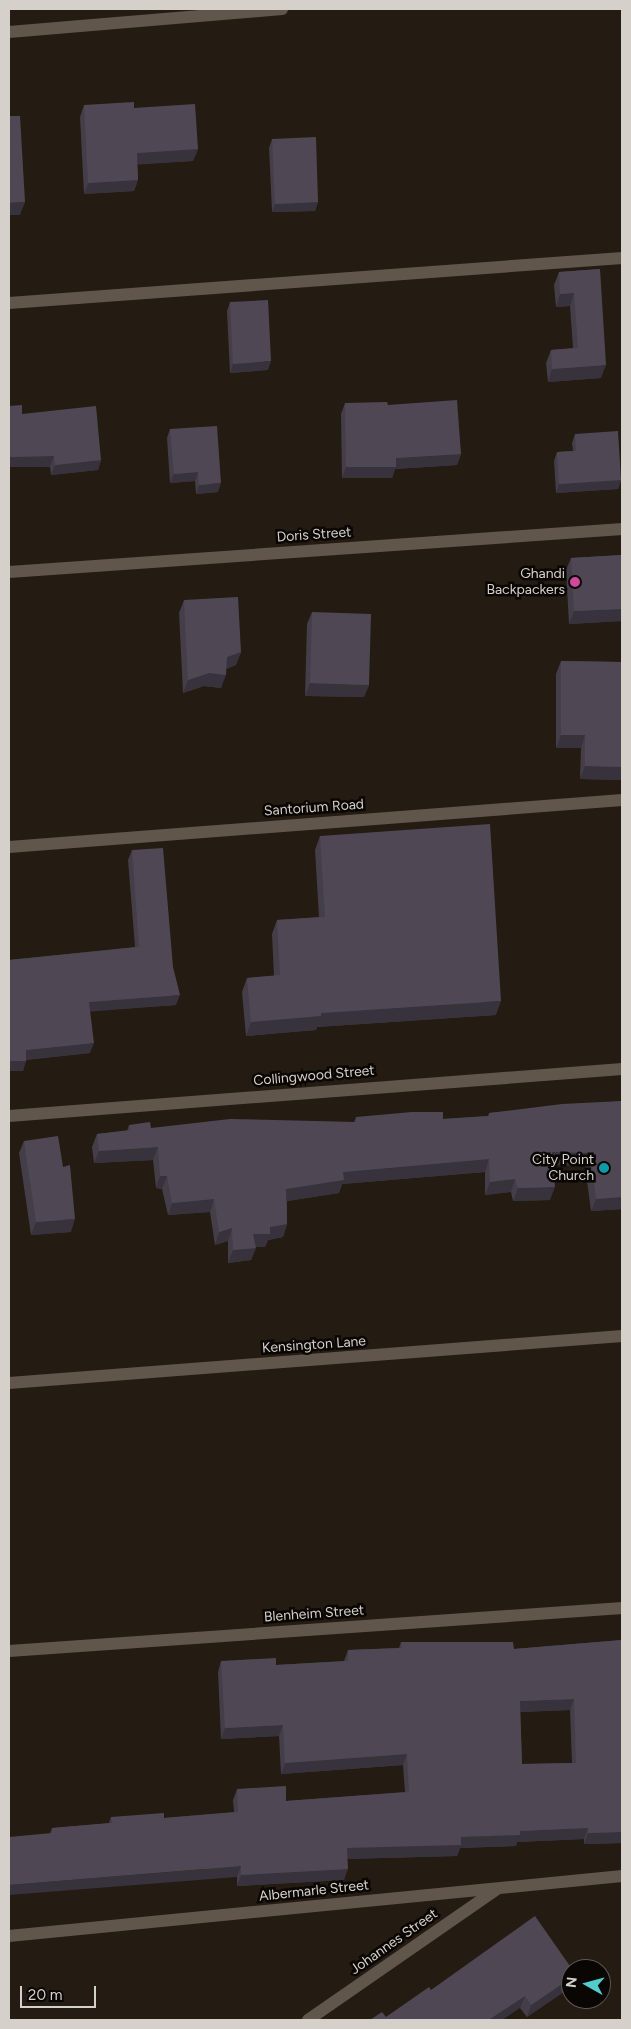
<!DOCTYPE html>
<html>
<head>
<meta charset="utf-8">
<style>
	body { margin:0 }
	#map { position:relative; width:631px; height:2029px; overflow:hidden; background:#241b12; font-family:Figtree,sans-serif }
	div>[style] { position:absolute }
	.minor>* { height:12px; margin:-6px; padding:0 6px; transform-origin:6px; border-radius:6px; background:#61564c }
	.wall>* { inset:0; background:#443e48 }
	.shaded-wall>* { inset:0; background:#37323b }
	.building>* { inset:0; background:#4f4854 }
	.dots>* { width:14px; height:14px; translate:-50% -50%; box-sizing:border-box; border:2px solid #0a0604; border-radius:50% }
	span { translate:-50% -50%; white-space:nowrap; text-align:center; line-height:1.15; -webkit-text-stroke:5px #0a0604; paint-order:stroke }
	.street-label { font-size:14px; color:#d6d0ca }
	.poi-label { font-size:14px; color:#d6d0ca }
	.right { translate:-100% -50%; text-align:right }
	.frame { position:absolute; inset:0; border:10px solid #d6d0ca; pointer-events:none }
	.north { position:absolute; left:561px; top:1959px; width:50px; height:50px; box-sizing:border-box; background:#0a0604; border:1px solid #5c5753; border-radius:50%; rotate:277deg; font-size:14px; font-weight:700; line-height:20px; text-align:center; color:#d6d0ca }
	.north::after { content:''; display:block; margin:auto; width:18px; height:22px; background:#52cdcc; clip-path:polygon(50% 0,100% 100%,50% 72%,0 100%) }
	.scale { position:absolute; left:20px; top:1986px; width:76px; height:22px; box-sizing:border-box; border:2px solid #d6d0ca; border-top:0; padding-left:6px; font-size:15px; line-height:18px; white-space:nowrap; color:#d6d0ca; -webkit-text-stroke:4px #0a0604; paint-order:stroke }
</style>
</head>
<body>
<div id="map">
	<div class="minor">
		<div style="left:9px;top:32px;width:274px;rotate:-4.8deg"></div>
		<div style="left:9px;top:303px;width:615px;rotate:-4.2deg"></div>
		<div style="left:9px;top:572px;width:615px;rotate:-4.01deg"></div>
		<div style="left:9px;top:847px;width:615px;rotate:-4.38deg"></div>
		<div style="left:9px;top:1116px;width:615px;rotate:-4.38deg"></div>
		<div style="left:9px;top:1383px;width:615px;rotate:-4.38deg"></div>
		<div style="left:9px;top:1651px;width:615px;rotate:-4.01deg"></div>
		<div style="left:9px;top:1936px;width:616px;rotate:-5.59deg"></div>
		<div style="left:308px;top:2020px;width:229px;rotate:-34.7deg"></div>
	</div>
	<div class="wall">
		<div style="clip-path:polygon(84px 105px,134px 108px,198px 149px,193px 161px,137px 164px,138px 180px,134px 191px,84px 194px,80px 117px)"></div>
		<div style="clip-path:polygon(272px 139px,318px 202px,315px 211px,272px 212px,269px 148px)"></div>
		<div style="clip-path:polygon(600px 269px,601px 378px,548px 382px,546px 363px,551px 350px,573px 348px,570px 306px,556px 307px,554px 285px,559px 272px)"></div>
		<div style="clip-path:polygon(230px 302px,268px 370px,230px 373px,227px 311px)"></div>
		<div style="clip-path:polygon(345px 403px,388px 405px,461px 454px,457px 465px,395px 469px,392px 478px,342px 478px,341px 414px)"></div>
		<div style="clip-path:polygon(9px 406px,22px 414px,101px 460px,98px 470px,51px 475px,50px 467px,9px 467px)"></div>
		<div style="clip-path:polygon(170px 429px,218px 492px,196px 494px,195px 481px,170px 483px,167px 438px)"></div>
		<div style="clip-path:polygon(575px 434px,621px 480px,618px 489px,556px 493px,554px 461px,557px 452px,573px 451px,572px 443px)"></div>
		<div style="clip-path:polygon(622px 555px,622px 621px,569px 624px,566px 570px,571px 558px)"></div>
		<div style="clip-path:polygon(184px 600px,241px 652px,236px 665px,226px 669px,221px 688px,204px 686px,183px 693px,179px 613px)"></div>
		<div style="clip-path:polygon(312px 612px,369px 685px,364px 697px,305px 696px,307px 624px)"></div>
		<div style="clip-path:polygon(561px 661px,622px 662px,622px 780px,580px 779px,581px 748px,556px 748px,556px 674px)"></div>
		<div style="clip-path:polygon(320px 836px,496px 1015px,317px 1027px,316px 1030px,246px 1036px,242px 992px,247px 978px,274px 976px,272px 934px,277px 920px,319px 917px,315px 850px)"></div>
		<div style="clip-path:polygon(132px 850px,176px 1005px,90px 1011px,90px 1053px,26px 1060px,23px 1071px,9px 1071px,9px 960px,135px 947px,128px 860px)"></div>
		<div style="clip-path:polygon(622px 1101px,622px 1209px,591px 1211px,585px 1166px,553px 1165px,550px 1200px,513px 1201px,511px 1192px,485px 1195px,485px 1172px,342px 1184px,339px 1193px,287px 1201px,287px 1224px,283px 1237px,268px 1240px,265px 1247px,256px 1247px,251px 1260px,228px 1263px,228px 1241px,215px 1245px,210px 1212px,168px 1215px,162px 1189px,156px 1188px,153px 1160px,94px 1163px,92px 1147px,97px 1134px,127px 1131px,129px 1125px,151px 1128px,354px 1122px,356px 1117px,443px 1119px,488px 1116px,489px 1113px)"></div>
		<div style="clip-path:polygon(24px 1141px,71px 1232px,31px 1235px,19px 1153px)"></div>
		<div style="clip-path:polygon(evenodd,622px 1640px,622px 1843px,584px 1844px,584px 1839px,517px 1842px,516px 1846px,460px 1848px,457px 1856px,347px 1859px,344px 1880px,237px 1886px,237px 1877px,50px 1833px,52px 1828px,109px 1823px,111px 1817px,164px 1818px,234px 1812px,233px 1800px,237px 1789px,286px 1801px,405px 1792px,403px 1765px,281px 1774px,279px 1736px,221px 1739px,218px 1672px,221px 1661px,276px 1665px,344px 1661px,348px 1650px,399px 1648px,401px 1642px,514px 1649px,622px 1640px,570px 1710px,572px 1763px,522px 1764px,520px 1712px,570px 1710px)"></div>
		<div style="clip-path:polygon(571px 1969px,571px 1987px,527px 2017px,520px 2008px,386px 2017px,431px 1990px)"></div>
	</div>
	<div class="shaded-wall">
		<div style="clip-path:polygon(198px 149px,193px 161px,132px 165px,137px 153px)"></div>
		<div style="clip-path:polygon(138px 180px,134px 191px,84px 194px,88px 183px)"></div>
		<div style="clip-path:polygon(25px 202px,20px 215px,9px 215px,9px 203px)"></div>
		<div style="clip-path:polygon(318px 202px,315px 211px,272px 212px,275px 204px)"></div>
		<div style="clip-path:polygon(574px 293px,570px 306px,556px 307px,560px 294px)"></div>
		<div style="clip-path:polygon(271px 361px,268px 370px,230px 373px,233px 364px)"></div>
		<div style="clip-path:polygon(606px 365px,601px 378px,548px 382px,552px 369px)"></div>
		<div style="clip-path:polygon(461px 454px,457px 465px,395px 469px,392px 478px,342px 478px,346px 467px,396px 458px)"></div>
		<div style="clip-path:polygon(54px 456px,50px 467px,9px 467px,9px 457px)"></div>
		<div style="clip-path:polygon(101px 460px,98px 470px,51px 475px,55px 465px)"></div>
		<div style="clip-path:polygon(198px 472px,195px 481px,170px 483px,174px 474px)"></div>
		<div style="clip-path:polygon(621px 480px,618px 489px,556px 493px,559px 484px)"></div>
		<div style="clip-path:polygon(221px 483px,218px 492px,196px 494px,199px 485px)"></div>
		<div style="clip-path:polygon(622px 609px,622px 621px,569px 624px,574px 611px)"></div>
		<div style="clip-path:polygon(241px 652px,236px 665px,223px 670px,227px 657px)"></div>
		<div style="clip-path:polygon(209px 673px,226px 675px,221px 688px,204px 686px,183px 693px,188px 680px)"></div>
		<div style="clip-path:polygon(310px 683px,369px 685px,364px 697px,305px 696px)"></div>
		<div style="clip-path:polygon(561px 735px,585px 735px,581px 748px,556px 748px)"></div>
		<div style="clip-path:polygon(585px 766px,622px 767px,622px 780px,580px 779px)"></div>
		<div style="clip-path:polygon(180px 995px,176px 1005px,85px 1012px,89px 1002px)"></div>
		<div style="clip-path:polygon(501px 1001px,496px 1015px,317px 1027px,316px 1030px,246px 1036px,251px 1022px,321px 1013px)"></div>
		<div style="clip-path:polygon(94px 1043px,90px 1053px,22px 1060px,26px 1050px)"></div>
		<div style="clip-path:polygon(9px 1061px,26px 1061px,23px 1071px,9px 1071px)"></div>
		<div style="clip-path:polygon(158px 1147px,153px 1160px,94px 1163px,99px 1151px)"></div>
		<div style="clip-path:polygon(552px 1152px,590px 1153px,585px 1166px,548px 1165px)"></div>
		<div style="clip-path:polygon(489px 1159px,485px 1172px,342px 1184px,339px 1193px,282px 1202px,286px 1189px,343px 1172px)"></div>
		<div style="clip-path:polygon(160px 1176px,167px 1176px,162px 1189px,156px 1188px)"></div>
		<div style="clip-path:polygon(515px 1179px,511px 1192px,485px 1195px,490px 1182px)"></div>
		<div style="clip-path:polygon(555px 1187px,550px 1200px,513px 1201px,518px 1188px)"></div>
		<div style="clip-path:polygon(622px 1197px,622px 1209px,591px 1211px,596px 1199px)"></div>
		<div style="clip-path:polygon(214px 1199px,210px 1212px,168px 1215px,172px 1203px)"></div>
		<div style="clip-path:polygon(75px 1219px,71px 1232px,31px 1235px,36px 1222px)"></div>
		<div style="clip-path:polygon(287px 1224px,283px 1237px,268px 1240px,265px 1247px,249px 1247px,253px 1234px,270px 1227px)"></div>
		<div style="clip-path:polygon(232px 1228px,228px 1241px,215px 1245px,219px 1232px)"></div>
		<div style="clip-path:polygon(256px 1248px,251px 1260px,228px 1263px,233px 1250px)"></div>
		<div style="clip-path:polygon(574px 1699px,570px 1710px,516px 1712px,520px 1701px)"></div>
		<div style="clip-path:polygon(283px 1725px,279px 1736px,221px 1739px,225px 1728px)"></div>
		<div style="clip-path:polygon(407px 1754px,403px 1765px,281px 1774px,285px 1763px)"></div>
		<div style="clip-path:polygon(588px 1828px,584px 1839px,517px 1842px,516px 1846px,460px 1848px,457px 1856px,343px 1859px,347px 1848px,520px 1831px)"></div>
		<div style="clip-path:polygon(622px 1832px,622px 1843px,584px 1844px,588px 1833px)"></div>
		<div style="clip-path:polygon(241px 1866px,237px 1877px,9px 1895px,9px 1885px)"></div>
		<div style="clip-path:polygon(348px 1869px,344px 1880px,237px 1886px,241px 1875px)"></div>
		<div style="clip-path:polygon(571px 1978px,571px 1987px,527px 2017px,531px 2005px)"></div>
		<div style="clip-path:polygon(525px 1996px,520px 2008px,502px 2020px,489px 2020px)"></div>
	</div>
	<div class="building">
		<div style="clip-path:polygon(134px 102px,134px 108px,195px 104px,198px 149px,137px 153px,138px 180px,88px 183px,84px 105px)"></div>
		<div style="clip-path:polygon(9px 116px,20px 116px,25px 202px,9px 203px)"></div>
		<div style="clip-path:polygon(316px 137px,318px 202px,275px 204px,272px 139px)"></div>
		<div style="clip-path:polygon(600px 269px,606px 365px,552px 369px,551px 350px,578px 348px,574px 293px,560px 294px,559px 272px)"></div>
		<div style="clip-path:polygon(268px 300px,271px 361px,233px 364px,230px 302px)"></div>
		<div style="clip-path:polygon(457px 400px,461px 454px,396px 458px,396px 467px,346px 467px,345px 403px,387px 402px,388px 405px)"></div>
		<div style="clip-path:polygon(22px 405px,22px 414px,96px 406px,101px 460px,55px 465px,54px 456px,9px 457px,9px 406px)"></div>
		<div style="clip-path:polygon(217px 426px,221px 483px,199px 485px,198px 472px,174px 474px,170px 429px)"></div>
		<div style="clip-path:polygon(618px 431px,621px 480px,559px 484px,557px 452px,576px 451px,575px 434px)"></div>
		<div style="clip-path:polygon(622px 555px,622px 609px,574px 611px,571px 558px)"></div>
		<div style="clip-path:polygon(238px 597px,241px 652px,227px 657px,226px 675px,209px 673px,188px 680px,184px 600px)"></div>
		<div style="clip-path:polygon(312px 612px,371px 614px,369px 685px,310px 683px)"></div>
		<div style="clip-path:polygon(561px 661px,622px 662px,622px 767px,585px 766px,585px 735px,561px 735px)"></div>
		<div style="clip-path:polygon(490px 824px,501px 1001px,321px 1013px,321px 1016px,251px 1022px,247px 978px,280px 975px,277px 920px,325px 917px,320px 836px)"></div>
		<div style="clip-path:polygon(163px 848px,173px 967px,180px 995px,89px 1002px,94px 1043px,26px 1050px,26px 1061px,9px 1061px,9px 960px,139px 947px,132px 850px)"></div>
		<div style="clip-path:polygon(622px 1101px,622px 1197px,596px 1199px,590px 1153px,552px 1152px,555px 1187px,518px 1188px,515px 1179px,490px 1182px,489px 1159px,343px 1172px,344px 1180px,286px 1189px,287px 1224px,270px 1227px,270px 1234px,253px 1234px,256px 1248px,233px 1250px,232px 1228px,219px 1232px,214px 1199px,172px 1203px,167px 1176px,160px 1176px,158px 1147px,99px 1151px,97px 1134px,130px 1130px,129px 1125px,150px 1122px,151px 1128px,230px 1119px,356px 1122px,356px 1117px,412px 1112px,443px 1112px,443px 1119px,489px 1116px,489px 1113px,562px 1104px)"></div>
		<div style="clip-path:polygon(58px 1136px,63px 1167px,70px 1165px,75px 1219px,36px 1222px,24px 1141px)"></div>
		<div style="clip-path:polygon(evenodd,622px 1640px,622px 1832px,588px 1833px,588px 1828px,520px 1831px,520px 1835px,461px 1837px,461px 1845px,347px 1848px,348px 1869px,241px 1875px,241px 1866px,9px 1885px,9px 1837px,52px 1833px,52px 1828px,112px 1823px,111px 1817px,164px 1813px,164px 1818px,238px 1812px,237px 1789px,286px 1786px,286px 1801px,409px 1792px,407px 1754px,285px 1763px,283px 1725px,225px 1728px,221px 1661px,276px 1658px,276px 1665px,348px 1661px,348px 1650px,402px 1648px,401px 1642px,513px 1642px,514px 1649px,622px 1640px,574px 1699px,576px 1763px,522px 1764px,520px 1701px,574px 1699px)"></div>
		<div style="clip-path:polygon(535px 1916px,572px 1969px,571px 1969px,571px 1978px,531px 2005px,525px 1996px,489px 2020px,370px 2020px,382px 2012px,386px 2017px,429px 1987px,431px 1990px)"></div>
	</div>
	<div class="dots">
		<div style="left:575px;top:582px;background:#d1479c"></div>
		<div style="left:604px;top:1168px;background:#0f9aa8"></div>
	</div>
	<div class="street-label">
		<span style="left:314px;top:535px;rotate:-4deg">Doris Street</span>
		<span style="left:314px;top:808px;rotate:-4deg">Santorium Road</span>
		<span style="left:314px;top:1076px;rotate:-5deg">Collingwood Street</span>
		<span style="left:314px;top:1345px;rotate:-4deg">Kensington Lane</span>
		<span style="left:314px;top:1614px;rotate:-4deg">Blenheim Street</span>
		<span style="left:314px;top:1891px;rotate:-6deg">Albermarle Street</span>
		<span style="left:394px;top:1942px;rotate:-35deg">Johannes Street</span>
	</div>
	<div class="poi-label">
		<span class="right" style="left:565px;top:582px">Ghandi<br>Backpackers</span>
		<span class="right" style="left:594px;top:1168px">City Point<br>Church</span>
	</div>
	<div class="frame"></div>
	<div class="north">N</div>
	<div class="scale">20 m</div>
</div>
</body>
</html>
